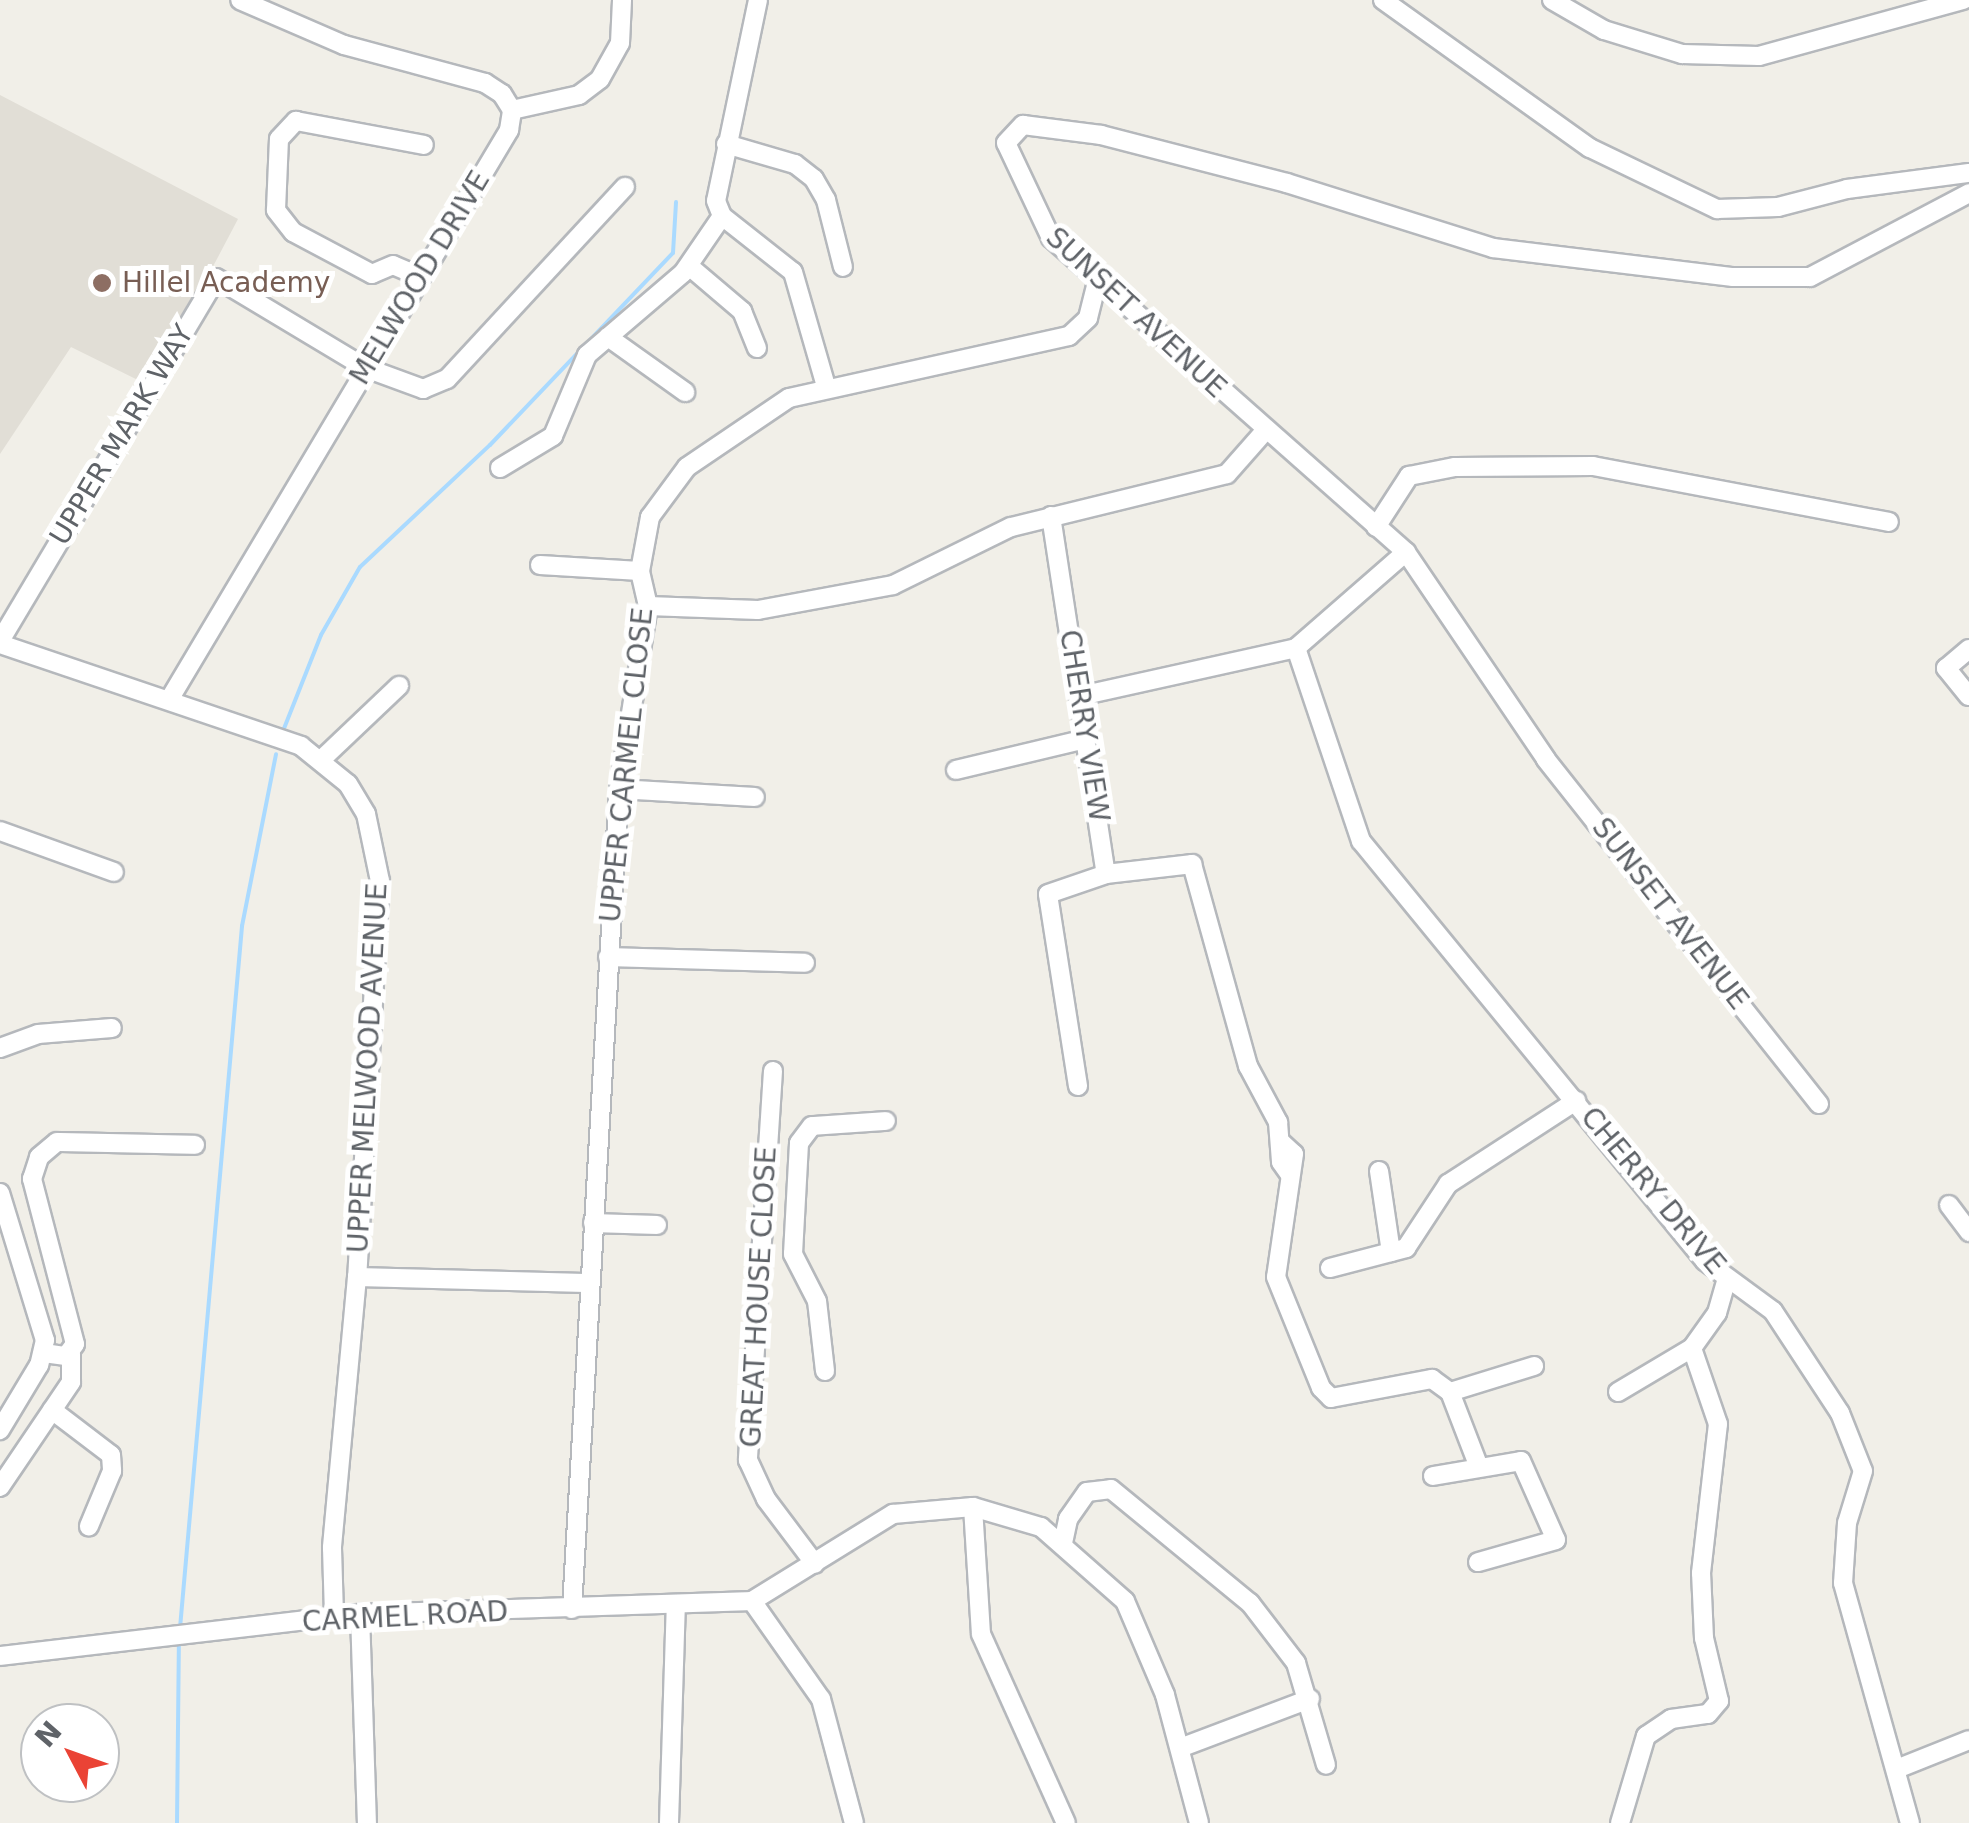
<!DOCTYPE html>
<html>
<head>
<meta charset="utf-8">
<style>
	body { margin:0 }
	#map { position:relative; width:1969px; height:1823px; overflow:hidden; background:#f1efe8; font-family:"DejaVu Sans",sans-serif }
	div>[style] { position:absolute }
	.education>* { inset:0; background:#e1ded6 }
	.stream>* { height:4px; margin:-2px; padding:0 2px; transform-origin:2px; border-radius:2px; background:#aadaff }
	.roads { filter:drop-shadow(2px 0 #b5b8bc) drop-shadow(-2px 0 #b5b8bc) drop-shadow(0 2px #b5b8bc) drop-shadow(0 -2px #b5b8bc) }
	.minor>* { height:18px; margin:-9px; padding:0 9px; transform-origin:9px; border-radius:9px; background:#fff }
	.dots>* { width:28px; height:28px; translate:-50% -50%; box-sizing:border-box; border:5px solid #fff; border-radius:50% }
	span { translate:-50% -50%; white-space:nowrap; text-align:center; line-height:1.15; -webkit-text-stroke:10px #fff; paint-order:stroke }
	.street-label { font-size:28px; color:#5f6368 }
	.education-label { font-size:28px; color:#785e54 }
	.left { translate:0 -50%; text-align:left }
	.north { position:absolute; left:20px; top:1703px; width:100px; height:100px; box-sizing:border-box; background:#fff; border:2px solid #bfc1c3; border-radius:50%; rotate:311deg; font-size:28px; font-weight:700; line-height:40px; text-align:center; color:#5f6368 }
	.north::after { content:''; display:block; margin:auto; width:35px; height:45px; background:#ea4335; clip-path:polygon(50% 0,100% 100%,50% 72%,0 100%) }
</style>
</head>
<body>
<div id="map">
	<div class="education">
		<div style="clip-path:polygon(0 95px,238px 219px,150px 386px,71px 347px,0 454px)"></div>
	</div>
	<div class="stream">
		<div style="left:283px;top:731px;width:103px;rotate:-68.4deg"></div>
		<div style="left:321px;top:635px;width:78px;rotate:-60.2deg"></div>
		<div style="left:360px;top:567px;width:178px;rotate:-43.2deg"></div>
		<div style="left:490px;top:445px;width:265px;rotate:-46.4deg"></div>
		<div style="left:673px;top:253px;width:51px;rotate:-86.6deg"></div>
		<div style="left:180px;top:1628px;width:705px;rotate:-84.95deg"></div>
		<div style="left:242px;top:926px;width:175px;rotate:-78.8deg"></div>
		<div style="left:177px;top:1823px;width:181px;rotate:-89.4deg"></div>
	</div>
	<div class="roads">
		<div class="minor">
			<div style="left:758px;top:0;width:205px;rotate:101.8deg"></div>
			<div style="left:716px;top:201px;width:16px;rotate:68deg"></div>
			<div style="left:722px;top:216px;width:90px;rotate:38.3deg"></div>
			<div style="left:793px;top:272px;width:119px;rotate:73.9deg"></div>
			<div style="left:1383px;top:0;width:254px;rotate:35.6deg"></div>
			<div style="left:1590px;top:148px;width:141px;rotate:25.7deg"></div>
			<div style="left:1717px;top:209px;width:61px;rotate:-1.9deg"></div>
			<div style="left:1778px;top:207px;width:71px;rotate:-14.6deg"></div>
			<div style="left:1847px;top:189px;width:123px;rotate:-7.5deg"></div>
			<div style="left:1552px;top:0;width:60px;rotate:30deg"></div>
			<div style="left:1604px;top:30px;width:82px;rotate:17.1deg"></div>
			<div style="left:1682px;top:54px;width:77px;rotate:1.5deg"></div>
			<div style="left:1759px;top:56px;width:212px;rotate:-15.4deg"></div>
			<div style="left:512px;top:110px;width:69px;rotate:-12.6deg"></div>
			<div style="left:579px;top:95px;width:26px;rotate:-37deg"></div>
			<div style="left:600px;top:79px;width:41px;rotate:-60.9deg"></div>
			<div style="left:620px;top:43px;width:43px;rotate:-87.3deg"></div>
			<div style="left:726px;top:144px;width:72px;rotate:16.2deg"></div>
			<div style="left:795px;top:164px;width:24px;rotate:38deg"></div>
			<div style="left:814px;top:179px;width:24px;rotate:60deg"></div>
			<div style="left:826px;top:200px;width:69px;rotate:75.8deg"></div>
			<div style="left:689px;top:266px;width:70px;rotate:40.3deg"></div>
			<div style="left:742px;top:311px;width:40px;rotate:68deg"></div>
			<div style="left:421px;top:277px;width:30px;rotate:-157deg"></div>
			<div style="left:393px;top:265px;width:23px;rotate:157deg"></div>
			<div style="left:372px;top:274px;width:89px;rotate:-152deg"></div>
			<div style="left:293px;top:232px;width:28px;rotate:-128deg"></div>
			<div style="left:276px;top:210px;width:71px;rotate:-87.6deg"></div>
			<div style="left:279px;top:139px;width:25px;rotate:-47deg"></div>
			<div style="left:296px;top:121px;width:130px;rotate:10.6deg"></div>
			<div style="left:608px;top:337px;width:95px;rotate:35.5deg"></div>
			<div style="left:500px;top:468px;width:62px;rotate:-31.1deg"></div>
			<div style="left:553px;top:436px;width:88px;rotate:-67.2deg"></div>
			<div style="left:587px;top:355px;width:126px;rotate:-40.5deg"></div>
			<div style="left:683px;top:273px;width:69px;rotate:-55.6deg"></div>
			<div style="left:1051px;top:516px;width:362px;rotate:81.3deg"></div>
			<div style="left:1376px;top:527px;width:61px;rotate:-57.1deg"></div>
			<div style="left:1409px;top:476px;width:47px;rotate:-11.1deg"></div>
			<div style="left:1455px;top:467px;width:138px;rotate:-0.4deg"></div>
			<div style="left:1593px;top:466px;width:301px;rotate:10.7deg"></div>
			<div style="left:540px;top:565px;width:100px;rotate:3.4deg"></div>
			<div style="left:648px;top:606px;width:110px;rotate:2.1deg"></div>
			<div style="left:758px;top:610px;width:137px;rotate:-10.5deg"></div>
			<div style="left:893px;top:585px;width:131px;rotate:-26.2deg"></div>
			<div style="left:1011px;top:527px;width:222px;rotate:-13.8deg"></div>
			<div style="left:1227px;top:474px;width:56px;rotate:-48.6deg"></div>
			<div style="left:0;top:641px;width:422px;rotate:-59.2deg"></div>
			<div style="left:216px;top:278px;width:175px;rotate:31deg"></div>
			<div style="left:366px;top:368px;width:61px;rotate:20.2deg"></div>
			<div style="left:423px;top:389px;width:26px;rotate:-23deg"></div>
			<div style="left:447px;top:379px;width:262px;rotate:-47.2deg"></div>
			<div style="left:0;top:644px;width:318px;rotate:18.7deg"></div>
			<div style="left:301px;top:746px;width:60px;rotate:39deg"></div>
			<div style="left:348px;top:784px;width:35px;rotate:59deg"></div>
			<div style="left:366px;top:814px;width:68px;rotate:78.2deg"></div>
			<div style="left:380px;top:881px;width:397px;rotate:93.3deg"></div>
			<div style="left:357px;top:1277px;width:272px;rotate:95.3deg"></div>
			<div style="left:332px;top:1548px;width:68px;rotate:88.3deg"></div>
			<div style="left:1296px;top:648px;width:204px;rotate:71.4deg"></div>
			<div style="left:1361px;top:841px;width:543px;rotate:50.68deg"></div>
			<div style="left:1705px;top:1261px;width:84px;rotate:36.3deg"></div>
			<div style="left:1773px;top:1311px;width:122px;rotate:56.7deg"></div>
			<div style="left:1840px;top:1413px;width:62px;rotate:68.4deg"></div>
			<div style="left:1863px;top:1471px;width:54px;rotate:107.1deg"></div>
			<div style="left:1847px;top:1523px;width:60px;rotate:93.8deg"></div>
			<div style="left:1843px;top:1583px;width:249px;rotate:74.4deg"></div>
			<div style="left:1969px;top:649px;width:30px;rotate:140deg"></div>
			<div style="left:1946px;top:668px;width:36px;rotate:51deg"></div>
			<div style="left:1080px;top:696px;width:221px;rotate:-12.5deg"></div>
			<div style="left:1296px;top:648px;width:146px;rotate:-41.1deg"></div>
			<div style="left:169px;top:700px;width:664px;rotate:-59.18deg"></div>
			<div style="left:509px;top:130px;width:20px;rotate:-81deg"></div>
			<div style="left:512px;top:110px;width:19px;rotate:-122deg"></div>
			<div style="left:502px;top:94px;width:20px;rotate:-147deg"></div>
			<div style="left:485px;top:83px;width:146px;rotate:-164.9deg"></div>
			<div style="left:344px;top:45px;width:113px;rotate:-156.6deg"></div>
			<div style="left:323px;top:758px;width:105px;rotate:-43.5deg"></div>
			<div style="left:956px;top:770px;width:134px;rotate:-13.4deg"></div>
			<div style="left:619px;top:789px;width:136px;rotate:3.4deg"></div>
			<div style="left:0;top:831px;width:121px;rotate:19.8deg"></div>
			<div style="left:608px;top:957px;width:197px;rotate:1.7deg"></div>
			<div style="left:0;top:1048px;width:40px;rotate:-20.2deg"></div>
			<div style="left:38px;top:1034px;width:74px;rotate:-4.6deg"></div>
			<div style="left:773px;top:1071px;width:390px;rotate:93.7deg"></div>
			<div style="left:748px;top:1460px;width:43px;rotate:65.2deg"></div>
			<div style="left:766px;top:1499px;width:81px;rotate:53deg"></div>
			<div style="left:1078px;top:1086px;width:194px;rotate:-98.9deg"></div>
			<div style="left:1048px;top:894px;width:61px;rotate:-19deg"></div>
			<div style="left:1106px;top:874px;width:87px;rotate:-6.6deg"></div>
			<div style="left:1192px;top:864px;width:210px;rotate:74.5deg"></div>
			<div style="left:1248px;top:1066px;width:64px;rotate:61.8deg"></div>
			<div style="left:1278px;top:1122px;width:40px;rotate:85.7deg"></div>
			<div style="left:1281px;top:1162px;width:16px;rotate:55deg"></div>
			<div style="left:1819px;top:1104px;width:440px;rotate:-128.4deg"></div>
			<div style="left:1546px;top:759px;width:250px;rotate:-124.1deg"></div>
			<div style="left:1406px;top:552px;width:474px;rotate:-138.5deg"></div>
			<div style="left:1051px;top:238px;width:105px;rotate:-115.3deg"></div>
			<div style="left:1006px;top:143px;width:25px;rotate:-47deg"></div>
			<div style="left:1023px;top:125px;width:79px;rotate:7.3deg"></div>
			<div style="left:1101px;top:135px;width:192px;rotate:14.5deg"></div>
			<div style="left:1287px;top:183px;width:216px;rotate:17.5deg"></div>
			<div style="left:1493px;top:248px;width:242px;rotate:6.9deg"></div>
			<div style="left:1733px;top:277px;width:77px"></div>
			<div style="left:1810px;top:277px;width:180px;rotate:-27.8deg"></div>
			<div style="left:1282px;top:1143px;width:16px;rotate:43deg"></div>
			<div style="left:1294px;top:1154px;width:124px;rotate:98.3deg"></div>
			<div style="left:1276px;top:1277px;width:120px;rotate:67.9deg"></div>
			<div style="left:1321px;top:1388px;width:14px;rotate:45deg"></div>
			<div style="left:1331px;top:1398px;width:103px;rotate:-10.7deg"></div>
			<div style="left:1432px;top:1379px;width:22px;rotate:36deg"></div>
			<div style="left:1450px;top:1392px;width:80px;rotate:68.9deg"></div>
			<div style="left:1379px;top:1171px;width:82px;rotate:81.6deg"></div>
			<div style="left:0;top:1193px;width:154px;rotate:73deg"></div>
			<div style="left:45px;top:1340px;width:26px;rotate:103deg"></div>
			<div style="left:39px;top:1365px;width:76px;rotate:121deg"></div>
			<div style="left:1949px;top:1205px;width:34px;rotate:53deg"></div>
			<div style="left:593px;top:1223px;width:64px;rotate:1.8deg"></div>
			<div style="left:1330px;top:1268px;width:79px;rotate:-14.7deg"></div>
			<div style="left:1406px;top:1248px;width:77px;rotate:-56.7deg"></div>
			<div style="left:1448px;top:1184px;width:153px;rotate:-33deg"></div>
			<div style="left:357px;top:1277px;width:229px;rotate:1.5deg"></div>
			<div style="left:44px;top:1353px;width:22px;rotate:8deg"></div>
			<div style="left:66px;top:1356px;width:15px;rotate:-53deg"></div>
			<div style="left:75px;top:1344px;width:171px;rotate:-104.6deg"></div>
			<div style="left:32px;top:1179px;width:23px;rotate:-72deg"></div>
			<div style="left:39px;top:1157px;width:23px;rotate:-40deg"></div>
			<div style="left:57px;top:1142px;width:138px;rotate:1.2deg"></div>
			<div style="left:825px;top:1371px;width:70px;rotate:-96.5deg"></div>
			<div style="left:817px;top:1301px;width:53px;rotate:-117.1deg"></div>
			<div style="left:793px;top:1254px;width:111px;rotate:-86.9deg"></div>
			<div style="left:799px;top:1143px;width:21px;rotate:-53deg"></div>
			<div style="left:812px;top:1126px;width:74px;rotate:-3.9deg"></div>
			<div style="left:1450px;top:1392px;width:88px;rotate:-17.2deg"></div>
			<div style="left:1618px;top:1392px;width:86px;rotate:-30.7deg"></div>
			<div style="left:1692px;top:1348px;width:43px;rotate:-54.5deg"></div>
			<div style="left:1717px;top:1313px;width:36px;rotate:-74deg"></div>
			<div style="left:52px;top:1410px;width:74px;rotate:37.3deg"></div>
			<div style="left:111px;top:1455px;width:16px;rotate:86deg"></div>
			<div style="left:112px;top:1471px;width:60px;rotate:112.7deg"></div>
			<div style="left:1433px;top:1476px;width:89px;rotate:-9.7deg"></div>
			<div style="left:1521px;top:1461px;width:86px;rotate:66.1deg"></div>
			<div style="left:1556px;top:1540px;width:81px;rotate:164.2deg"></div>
			<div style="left:0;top:1487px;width:127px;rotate:-55.9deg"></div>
			<div style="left:71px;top:1382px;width:28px;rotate:-90deg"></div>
			<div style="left:973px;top:1507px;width:127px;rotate:86.4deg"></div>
			<div style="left:981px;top:1634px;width:207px;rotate:65.8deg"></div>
			<div style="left:1063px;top:1543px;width:25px;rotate:-78deg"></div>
			<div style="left:1068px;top:1519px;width:33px;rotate:-55deg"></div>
			<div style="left:1087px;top:1492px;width:24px;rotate:-7deg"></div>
			<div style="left:1111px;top:1489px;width:180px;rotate:39.4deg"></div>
			<div style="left:1250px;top:1603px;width:76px;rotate:52.5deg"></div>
			<div style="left:1296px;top:1663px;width:106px;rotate:73.6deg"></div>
			<div style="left:752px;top:1601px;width:120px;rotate:54.9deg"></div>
			<div style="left:821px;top:1699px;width:128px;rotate:75.1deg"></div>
			<div style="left:572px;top:1609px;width:821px;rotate:-86.72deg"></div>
			<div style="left:619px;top:789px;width:185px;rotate:-81deg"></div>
			<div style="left:648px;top:606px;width:36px;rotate:-103deg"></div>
			<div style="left:640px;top:571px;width:55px;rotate:-79.5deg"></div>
			<div style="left:650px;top:517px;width:62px;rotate:-53.5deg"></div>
			<div style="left:687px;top:467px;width:123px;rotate:-34.1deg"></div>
			<div style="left:789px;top:398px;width:287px;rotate:-12.5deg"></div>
			<div style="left:1069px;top:336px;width:26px;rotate:-43deg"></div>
			<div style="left:1088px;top:318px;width:36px;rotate:-76deg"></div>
			<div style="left:360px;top:1614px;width:209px;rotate:88.1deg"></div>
			<div style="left:0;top:1656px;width:362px;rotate:-6.7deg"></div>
			<div style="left:360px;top:1614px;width:392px;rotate:-1.9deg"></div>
			<div style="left:752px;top:1601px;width:166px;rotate:-31.7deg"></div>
			<div style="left:893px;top:1514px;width:80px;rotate:-5deg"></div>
			<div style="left:973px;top:1507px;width:71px;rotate:16.4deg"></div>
			<div style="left:1041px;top:1527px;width:112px;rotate:41.4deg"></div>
			<div style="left:1125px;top:1601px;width:102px;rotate:66.9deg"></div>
			<div style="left:1165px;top:1695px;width:132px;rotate:75.1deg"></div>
			<div style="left:1180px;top:1748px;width:139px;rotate:-20.7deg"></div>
			<div style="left:1899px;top:1768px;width:75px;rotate:-21.8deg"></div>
			<div style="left:669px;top:1823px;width:217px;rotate:-88.2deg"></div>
			<div style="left:1620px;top:1823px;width:91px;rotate:-73.4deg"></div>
			<div style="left:1646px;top:1736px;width:30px;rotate:-34deg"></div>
			<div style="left:1671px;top:1719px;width:37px;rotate:-8deg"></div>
			<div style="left:1708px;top:1714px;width:17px;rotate:-50deg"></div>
			<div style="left:1719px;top:1701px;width:65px;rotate:-103.4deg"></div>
			<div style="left:1704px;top:1638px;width:65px;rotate:-92.6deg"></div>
			<div style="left:1701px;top:1573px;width:150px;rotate:-83.5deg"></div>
			<div style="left:1718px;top:1424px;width:80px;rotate:-108.9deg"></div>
		</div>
	</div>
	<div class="dots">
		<div style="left:102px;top:283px;background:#8d6e63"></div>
	</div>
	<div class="street-label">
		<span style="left:420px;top:278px;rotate:-59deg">MELWOOD DRIVE</span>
		<span style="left:1136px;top:313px;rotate:43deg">SUNSET AVENUE</span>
		<span style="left:122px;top:435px;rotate:-59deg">UPPER MARK WAY</span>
		<span style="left:1084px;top:726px;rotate:81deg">CHERRY VIEW</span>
		<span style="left:627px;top:765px;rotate:-84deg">UPPER CARMEL CLOSE</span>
		<span style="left:1670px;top:914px;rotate:52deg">SUNSET AVENUE</span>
		<span style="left:368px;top:1068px;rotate:-87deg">UPPER MELWOOD AVENUE</span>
		<span style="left:1653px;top:1191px;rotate:50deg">CHERRY DRIVE</span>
		<span style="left:759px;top:1297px;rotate:-87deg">GREAT HOUSE CLOSE</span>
		<span style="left:405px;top:1617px;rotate:-3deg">CARMEL ROAD</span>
	</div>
	<div class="education-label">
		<span class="left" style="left:122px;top:283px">Hillel Academy</span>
	</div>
	<div class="north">N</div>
</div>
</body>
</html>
